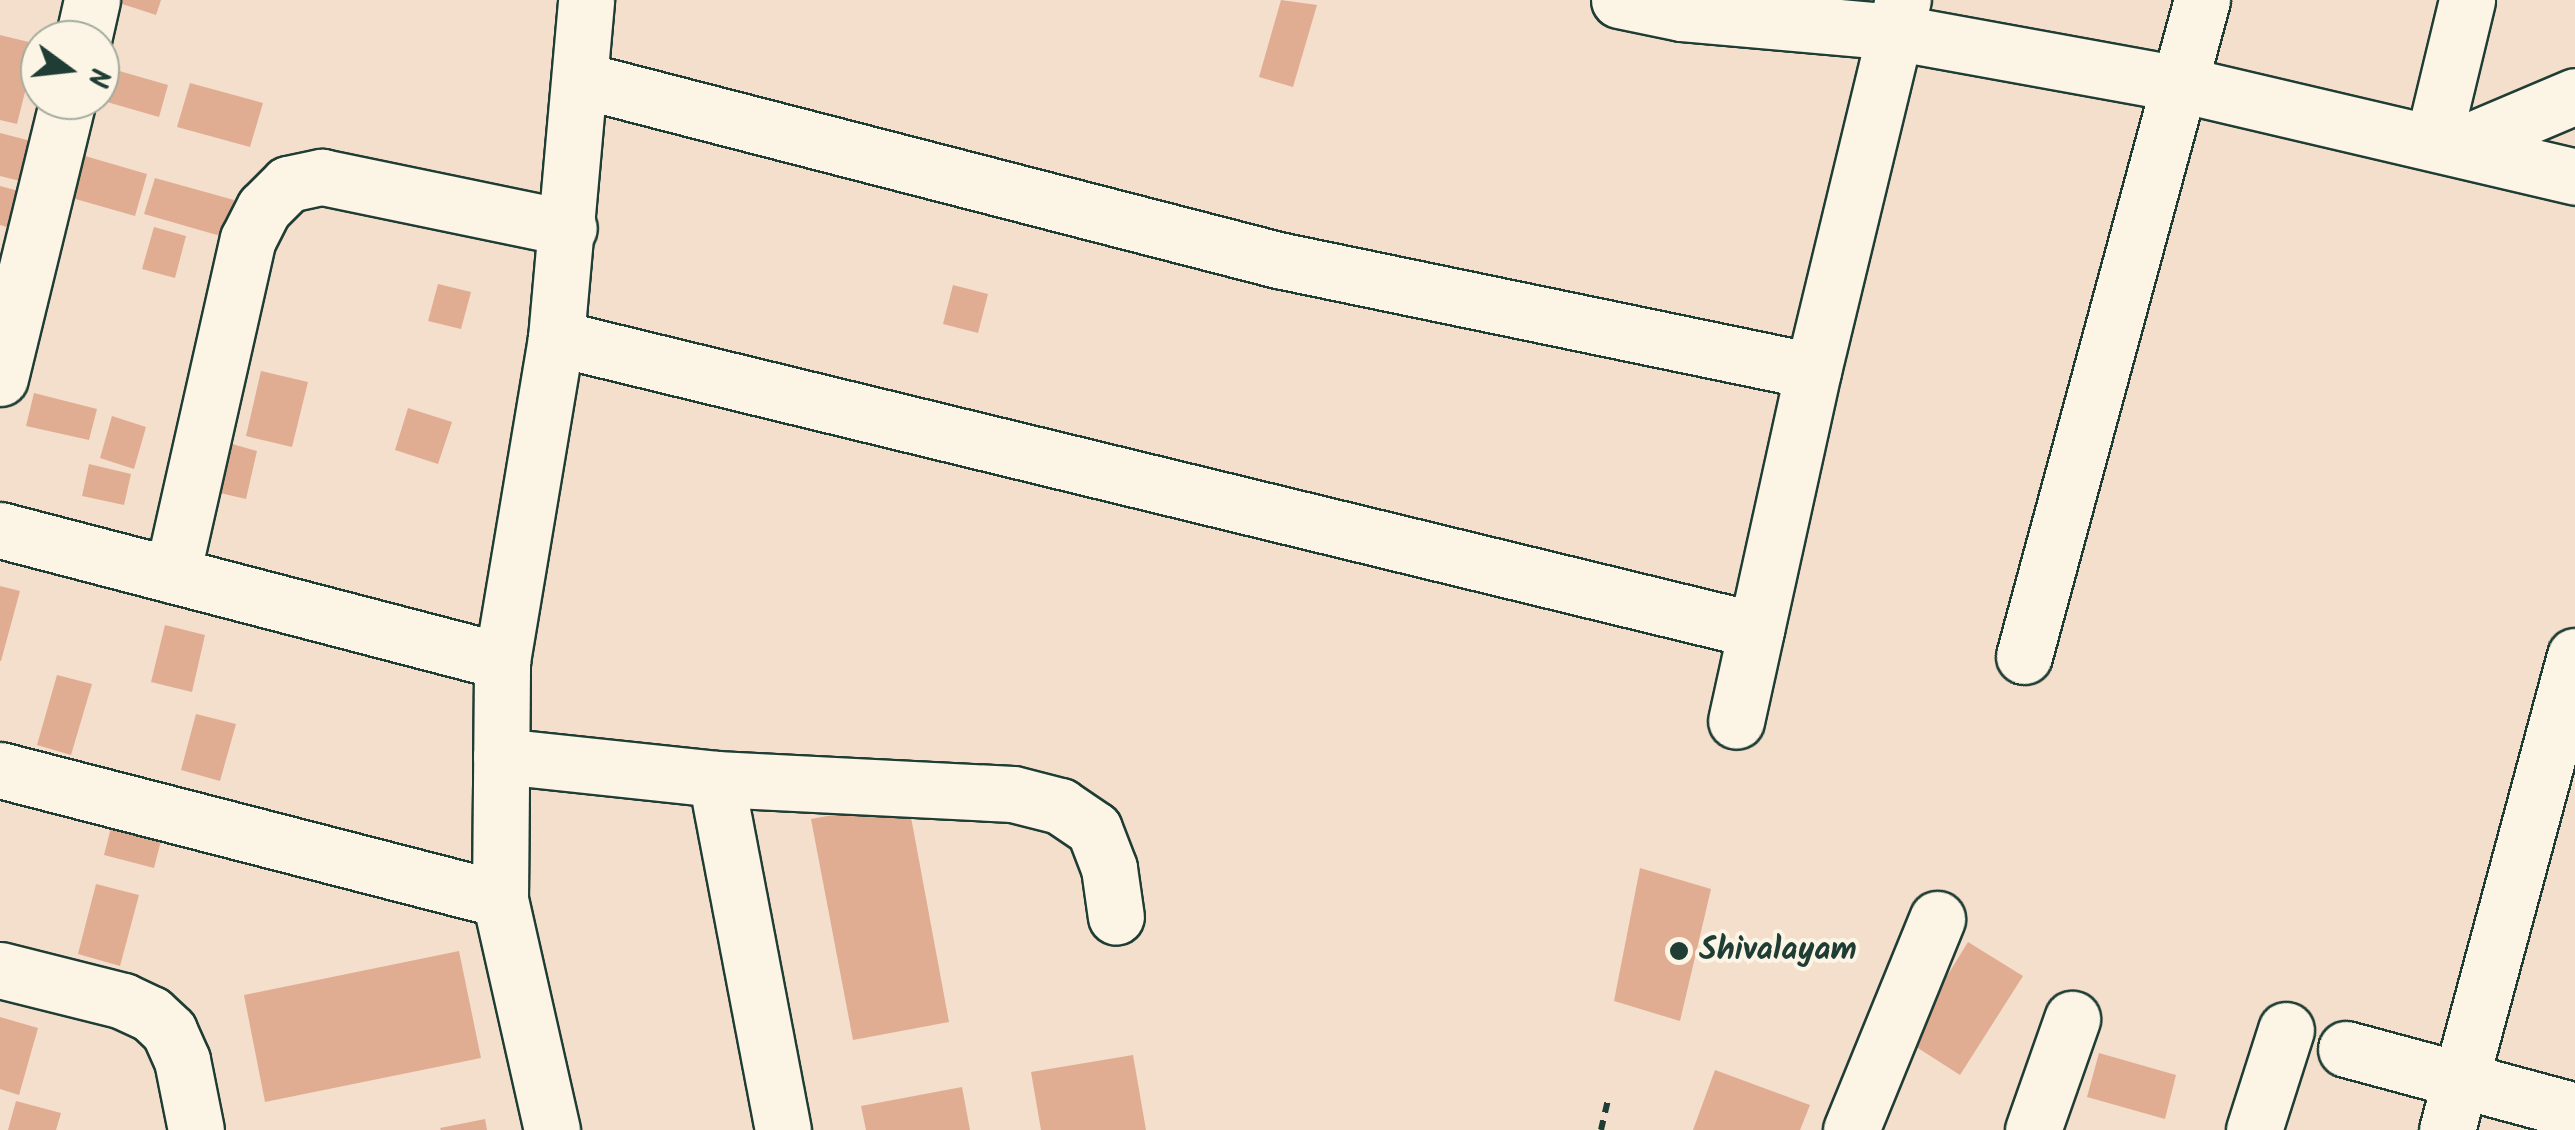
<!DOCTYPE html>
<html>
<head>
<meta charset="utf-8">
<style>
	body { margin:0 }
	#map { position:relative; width:2575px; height:1130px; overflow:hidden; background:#f4dfcc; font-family:Kalam,sans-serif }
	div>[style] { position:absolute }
	.building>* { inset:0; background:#e0ad93 }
	.path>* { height:6px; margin-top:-3px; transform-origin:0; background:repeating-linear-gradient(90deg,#1f3d34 0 10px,transparent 0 18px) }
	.roads { filter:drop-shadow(2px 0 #1f3d34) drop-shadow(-2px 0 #1f3d34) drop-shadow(0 2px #1f3d34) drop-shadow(0 -2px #1f3d34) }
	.minor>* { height:55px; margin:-27.5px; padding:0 27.5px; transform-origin:27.5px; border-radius:27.5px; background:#fcf5e5 }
	.dots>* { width:28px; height:28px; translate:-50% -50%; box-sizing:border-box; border:5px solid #fcf5e5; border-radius:50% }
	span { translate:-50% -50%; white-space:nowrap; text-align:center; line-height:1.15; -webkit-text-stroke:8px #fcf5e5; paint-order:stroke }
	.poi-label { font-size:32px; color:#1f3d34; font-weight:700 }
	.left { translate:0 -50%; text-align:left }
	.north { position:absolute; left:20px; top:20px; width:100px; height:100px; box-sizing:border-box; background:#fcf5e5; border:2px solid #a4ab9e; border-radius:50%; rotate:105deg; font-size:28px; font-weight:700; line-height:40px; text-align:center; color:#1f3d34 }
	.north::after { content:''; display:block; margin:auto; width:35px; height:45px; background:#1f3d34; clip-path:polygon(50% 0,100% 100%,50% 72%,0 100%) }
</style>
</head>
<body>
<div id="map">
	<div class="building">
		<div style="clip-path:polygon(110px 0,161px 0,156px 15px)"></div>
		<div style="clip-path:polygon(1281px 0,1317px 5px,1293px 87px,1259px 77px)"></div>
		<div style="clip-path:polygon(0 35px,37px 44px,17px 124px,0 120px)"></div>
		<div style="clip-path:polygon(109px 68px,168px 85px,159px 117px,100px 100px)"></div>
		<div style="clip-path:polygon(190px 83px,263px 103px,250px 147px,177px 127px)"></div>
		<div style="clip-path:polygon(0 133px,43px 144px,32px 184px,0 176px)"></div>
		<div style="clip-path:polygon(85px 156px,147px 174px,135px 216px,72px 198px)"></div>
		<div style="clip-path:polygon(155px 178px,234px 200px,224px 237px,144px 214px)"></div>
		<div style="clip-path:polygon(0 186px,34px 195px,24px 232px,0 225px)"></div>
		<div style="clip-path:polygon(154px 227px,186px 236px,175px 278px,142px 269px)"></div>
		<div style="clip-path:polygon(438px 284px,471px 292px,461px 329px,428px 321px)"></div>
		<div style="clip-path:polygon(953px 285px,988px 294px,978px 333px,943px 324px)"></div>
		<div style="clip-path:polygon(261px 371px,308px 382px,292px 447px,246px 436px)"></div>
		<div style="clip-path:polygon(34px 393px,97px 409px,89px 440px,26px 426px)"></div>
		<div style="clip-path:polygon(408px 408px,452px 422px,438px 464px,395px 450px)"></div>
		<div style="clip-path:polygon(112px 416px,146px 427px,134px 469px,100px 458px)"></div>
		<div style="clip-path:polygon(232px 444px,257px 451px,246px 499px,220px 493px)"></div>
		<div style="clip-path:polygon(89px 464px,131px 474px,124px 505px,82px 496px)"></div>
		<div style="clip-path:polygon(0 586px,20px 591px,1px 661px,0 661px)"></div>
		<div style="clip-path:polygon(165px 625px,205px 635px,192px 692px,151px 682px)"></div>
		<div style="clip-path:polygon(57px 675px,92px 684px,71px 755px,37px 745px)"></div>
		<div style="clip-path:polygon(196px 714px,236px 724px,220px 781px,181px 770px)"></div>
		<div style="clip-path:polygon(908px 801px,949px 1022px,853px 1040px,811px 819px)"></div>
		<div style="clip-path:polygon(116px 808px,166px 821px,154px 868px,104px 855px)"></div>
		<div style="clip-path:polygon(1640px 868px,1711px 889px,1680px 1021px,1614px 1001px)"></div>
		<div style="clip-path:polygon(96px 884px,139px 895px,120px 966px,78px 954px)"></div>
		<div style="clip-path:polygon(1968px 942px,2023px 976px,1960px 1075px,1907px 1041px)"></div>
		<div style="clip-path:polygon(459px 951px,481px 1058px,265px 1102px,244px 995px)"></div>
		<div style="clip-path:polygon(0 1017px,38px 1028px,19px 1095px,0 1089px)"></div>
		<div style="clip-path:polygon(2099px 1053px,2176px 1075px,2165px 1119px,2087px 1097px)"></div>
		<div style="clip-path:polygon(1133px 1055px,1146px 1130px,1041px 1130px,1031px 1072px)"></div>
		<div style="clip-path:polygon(1715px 1070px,1810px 1105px,1800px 1130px,1693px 1130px)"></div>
		<div style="clip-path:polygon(962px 1087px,970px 1130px,866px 1130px,861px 1106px)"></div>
		<div style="clip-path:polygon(16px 1101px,61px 1113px,56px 1130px,8px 1130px)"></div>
		<div style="clip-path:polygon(485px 1119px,487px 1130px,441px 1130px,440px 1128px)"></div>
	</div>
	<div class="path">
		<div style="left:1601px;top:1130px;width:31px;rotate:-77deg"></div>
	</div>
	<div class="roads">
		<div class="minor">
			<div style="left:1619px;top:0;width:64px;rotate:11.7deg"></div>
			<div style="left:1682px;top:13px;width:13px;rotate:-77deg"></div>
			<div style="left:1682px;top:13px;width:213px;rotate:5.1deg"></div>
			<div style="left:1894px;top:32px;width:291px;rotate:10.3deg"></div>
			<div style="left:2180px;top:84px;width:406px;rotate:13.2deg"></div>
			<div style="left:83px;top:40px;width:41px;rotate:-77.3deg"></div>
			<div style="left:581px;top:80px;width:720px;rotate:14.48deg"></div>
			<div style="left:1278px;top:260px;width:546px;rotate:11.72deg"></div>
			<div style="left:1813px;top:371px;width:358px;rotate:102.4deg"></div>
			<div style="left:2433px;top:141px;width:145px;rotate:-76.4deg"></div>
			<div style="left:2455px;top:147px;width:130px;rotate:-23deg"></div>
			<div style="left:556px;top:338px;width:1235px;rotate:13.68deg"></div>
			<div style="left:1813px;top:371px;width:382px;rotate:-76.4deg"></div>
			<div style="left:0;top:378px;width:286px;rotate:-76.3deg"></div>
			<div style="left:0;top:530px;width:519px;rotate:14.63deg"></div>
			<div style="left:172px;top:575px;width:344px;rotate:-77.3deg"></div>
			<div style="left:248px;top:239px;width:35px;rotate:-63deg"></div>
			<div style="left:264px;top:208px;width:34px;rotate:-45deg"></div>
			<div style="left:288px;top:184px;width:35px;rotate:-12deg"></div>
			<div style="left:322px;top:177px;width:252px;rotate:11.7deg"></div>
			<div style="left:2024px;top:656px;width:680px;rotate:-74.82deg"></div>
			<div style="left:501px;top:756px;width:216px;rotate:6.1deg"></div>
			<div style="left:716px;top:779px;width:297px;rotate:2.9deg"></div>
			<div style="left:1013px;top:794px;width:49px;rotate:14.3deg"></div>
			<div style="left:1060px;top:806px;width:41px;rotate:34.1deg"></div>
			<div style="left:1094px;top:829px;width:42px;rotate:69deg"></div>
			<div style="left:1109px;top:868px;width:49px;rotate:81.9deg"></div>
			<div style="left:0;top:770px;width:516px;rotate:14.47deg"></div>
			<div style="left:716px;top:779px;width:357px;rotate:79.2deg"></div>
			<div style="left:0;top:970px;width:127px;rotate:14.1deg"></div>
			<div style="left:123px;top:1001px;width:31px;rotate:25deg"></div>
			<div style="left:151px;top:1014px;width:25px;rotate:43deg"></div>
			<div style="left:169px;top:1031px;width:32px;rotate:66deg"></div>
			<div style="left:182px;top:1060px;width:71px;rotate:78.7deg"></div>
			<div style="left:2346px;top:1049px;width:237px;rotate:15.1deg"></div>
			<div style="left:552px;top:1130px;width:237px;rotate:-102.7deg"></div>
			<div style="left:500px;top:899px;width:238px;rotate:-89.5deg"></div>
			<div style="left:502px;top:661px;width:327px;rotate:-80.5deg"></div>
			<div style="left:556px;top:338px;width:339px;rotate:-84.9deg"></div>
			<div style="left:1851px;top:1130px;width:228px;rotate:-67.8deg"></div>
			<div style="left:2033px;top:1130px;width:118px;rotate:-70.6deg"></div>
			<div style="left:2254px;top:1130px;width:105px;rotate:-72.3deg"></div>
			<div style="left:2447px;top:1130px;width:491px;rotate:-74.9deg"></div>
		</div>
	</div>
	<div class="dots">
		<div style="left:1679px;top:951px;background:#1f3d34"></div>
	</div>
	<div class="poi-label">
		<span class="left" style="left:1699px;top:951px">Shivalayam</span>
	</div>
	<div class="north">N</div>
</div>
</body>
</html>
